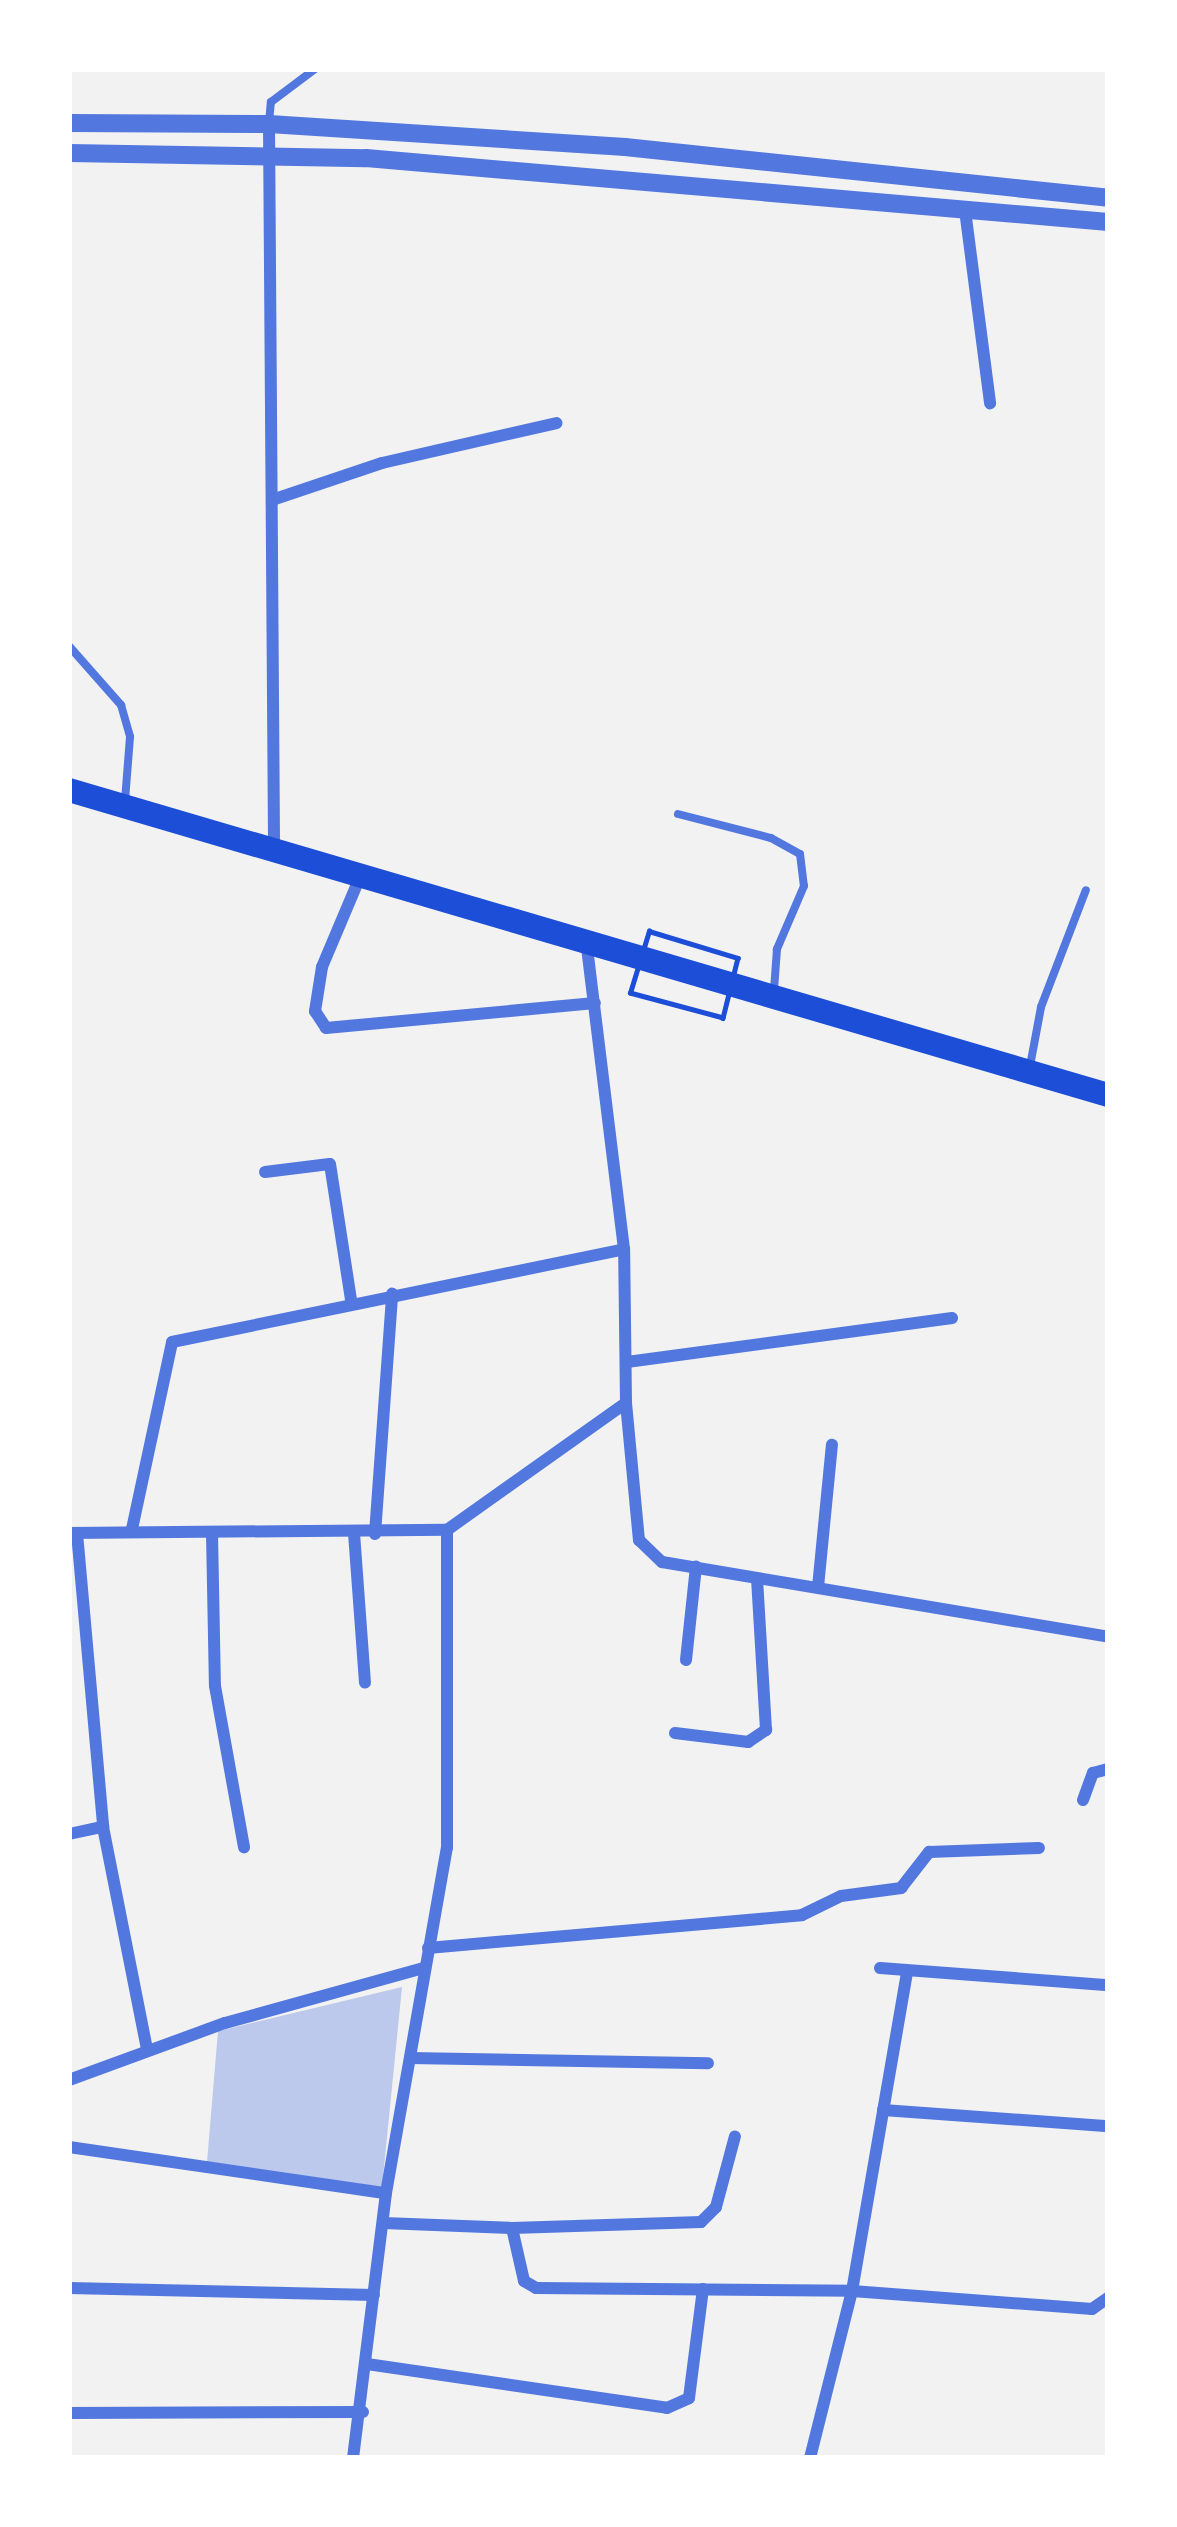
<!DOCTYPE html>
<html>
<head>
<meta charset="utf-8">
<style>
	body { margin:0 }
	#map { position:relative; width:1177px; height:2527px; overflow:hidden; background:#f2f2f2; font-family:"DM Sans",sans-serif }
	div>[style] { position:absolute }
	.building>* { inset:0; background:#bdc9ec }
	.path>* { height:4.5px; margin:-2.25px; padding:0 2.25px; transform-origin:2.25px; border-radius:2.25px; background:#1d4ed8 }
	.service>* { height:8px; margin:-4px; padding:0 4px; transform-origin:4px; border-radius:4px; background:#5277de }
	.minor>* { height:12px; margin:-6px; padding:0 6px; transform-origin:6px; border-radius:6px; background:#5277de }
	.tertiary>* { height:18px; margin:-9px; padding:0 9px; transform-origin:9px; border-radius:9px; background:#5277de }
	.primary>* { height:24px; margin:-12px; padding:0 12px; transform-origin:12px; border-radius:12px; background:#1d4ed8 }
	span { translate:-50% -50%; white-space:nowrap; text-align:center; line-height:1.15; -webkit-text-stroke:9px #fff; paint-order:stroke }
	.frame { position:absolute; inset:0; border:72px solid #fff; pointer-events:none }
</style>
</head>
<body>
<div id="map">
	<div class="building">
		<div style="clip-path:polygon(402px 1987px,382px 2187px,207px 2162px,218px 2031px)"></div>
	</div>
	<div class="path">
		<div style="left:649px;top:931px;width:93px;rotate:16.9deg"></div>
		<div style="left:738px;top:958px;width:62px;rotate:104deg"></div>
		<div style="left:723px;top:1018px;width:96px;rotate:-165deg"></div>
		<div style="left:630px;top:993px;width:65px;rotate:-73deg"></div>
	</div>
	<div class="service">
		<div style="left:269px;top:123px;width:21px;rotate:-85deg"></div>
		<div style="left:271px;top:102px;width:55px;rotate:-36.9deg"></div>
		<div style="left:69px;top:646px;width:79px;rotate:48.6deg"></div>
		<div style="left:121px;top:705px;width:33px;rotate:74deg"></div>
		<div style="left:130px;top:737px;width:63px;rotate:94.5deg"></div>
		<div style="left:678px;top:814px;width:96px;rotate:14.5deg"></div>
		<div style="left:771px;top:838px;width:33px;rotate:29deg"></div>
		<div style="left:800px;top:854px;width:32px;rotate:83deg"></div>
		<div style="left:804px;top:886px;width:69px;rotate:113.2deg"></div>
		<div style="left:777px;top:949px;width:41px;rotate:94.2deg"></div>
		<div style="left:1030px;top:1066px;width:60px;rotate:-79.4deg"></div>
		<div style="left:1041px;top:1007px;width:125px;rotate:-69deg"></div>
	</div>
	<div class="minor">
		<div style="left:269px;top:124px;width:725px;rotate:89.6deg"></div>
		<div style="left:965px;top:210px;width:195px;rotate:82.6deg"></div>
		<div style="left:272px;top:500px;width:116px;rotate:-18.6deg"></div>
		<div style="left:382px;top:463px;width:179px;rotate:-12.9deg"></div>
		<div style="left:360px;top:877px;width:98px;rotate:112.9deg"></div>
		<div style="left:322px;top:967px;width:45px;rotate:99deg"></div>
		<div style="left:315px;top:1011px;width:20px;rotate:57deg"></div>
		<div style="left:326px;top:1028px;width:270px;rotate:-5.3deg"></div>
		<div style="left:265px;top:1172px;width:65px;rotate:-7deg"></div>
		<div style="left:330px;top:1164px;width:138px;rotate:81.2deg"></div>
		<div style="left:627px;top:1362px;width:328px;rotate:-7.7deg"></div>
		<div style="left:626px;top:1403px;width:138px;rotate:84.6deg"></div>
		<div style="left:639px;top:1540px;width:32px;rotate:44deg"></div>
		<div style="left:662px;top:1562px;width:452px;rotate:9.5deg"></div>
		<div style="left:132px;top:1529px;width:191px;rotate:-77.9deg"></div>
		<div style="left:172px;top:1342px;width:461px;rotate:-11.6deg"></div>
		<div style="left:69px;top:1533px;width:378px;rotate:-0.5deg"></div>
		<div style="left:447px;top:1530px;width:219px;rotate:-35.4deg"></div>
		<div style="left:626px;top:1403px;width:154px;rotate:-90.7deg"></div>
		<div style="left:624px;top:1249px;width:305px;rotate:-97deg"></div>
		<div style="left:77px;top:1533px;width:295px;rotate:84.9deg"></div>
		<div style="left:103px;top:1827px;width:227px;rotate:78.8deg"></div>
		<div style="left:212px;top:1533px;width:153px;rotate:88.9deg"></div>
		<div style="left:215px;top:1686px;width:164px;rotate:79.8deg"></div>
		<div style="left:354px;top:1533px;width:150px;rotate:85.8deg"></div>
		<div style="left:375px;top:1534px;width:241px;rotate:-85.9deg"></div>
		<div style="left:818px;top:1587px;width:143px;rotate:-84.4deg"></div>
		<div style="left:686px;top:1660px;width:94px;rotate:-83.9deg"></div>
		<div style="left:675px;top:1733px;width:74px;rotate:7deg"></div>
		<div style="left:748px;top:1742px;width:22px;rotate:-34deg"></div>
		<div style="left:766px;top:1730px;width:152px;rotate:-93.4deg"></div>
		<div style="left:1083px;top:1800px;width:29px;rotate:-70deg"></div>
		<div style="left:1093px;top:1773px;width:16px;rotate:-15deg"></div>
		<div style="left:69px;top:1834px;width:35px;rotate:-12deg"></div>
		<div style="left:428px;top:1948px;width:375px;rotate:-5deg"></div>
		<div style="left:802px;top:1915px;width:43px;rotate:-26deg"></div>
		<div style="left:841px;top:1896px;width:61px;rotate:-7.6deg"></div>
		<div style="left:901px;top:1888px;width:46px;rotate:-52.1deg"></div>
		<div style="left:929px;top:1852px;width:110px;rotate:-2.1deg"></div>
		<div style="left:880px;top:1968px;width:229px;rotate:4.3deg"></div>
		<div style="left:410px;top:2058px;width:298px;rotate:1deg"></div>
		<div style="left:69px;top:2080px;width:166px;rotate:-20.1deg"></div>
		<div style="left:225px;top:2023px;width:205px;rotate:-15.5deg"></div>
		<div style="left:883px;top:2110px;width:226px;rotate:4.1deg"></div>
		<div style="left:69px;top:2147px;width:320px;rotate:8.3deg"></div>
		<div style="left:383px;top:2223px;width:129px;rotate:2.2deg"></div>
		<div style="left:512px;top:2228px;width:54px;rotate:77.2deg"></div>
		<div style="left:524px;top:2281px;width:14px;rotate:30deg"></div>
		<div style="left:536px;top:2288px;width:316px;rotate:0.5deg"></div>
		<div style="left:852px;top:2291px;width:241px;rotate:4.3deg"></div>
		<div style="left:1092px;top:2309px;width:19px;rotate:-35deg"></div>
		<div style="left:512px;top:2228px;width:189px;rotate:-1.8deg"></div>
		<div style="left:701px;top:2222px;width:21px;rotate:-45deg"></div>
		<div style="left:716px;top:2207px;width:73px;rotate:-75deg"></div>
		<div style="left:69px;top:2288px;width:305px;rotate:1.3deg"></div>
		<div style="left:367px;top:2364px;width:303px;rotate:8.3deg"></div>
		<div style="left:667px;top:2408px;width:24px;rotate:-24deg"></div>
		<div style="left:689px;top:2398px;width:110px;rotate:-82.7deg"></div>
		<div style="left:69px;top:2413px;width:294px;rotate:-0.2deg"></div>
		<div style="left:353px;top:2458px;width:267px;rotate:-82.9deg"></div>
		<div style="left:386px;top:2193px;width:350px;rotate:-80deg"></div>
		<div style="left:447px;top:1848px;width:318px;rotate:-90deg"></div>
		<div style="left:810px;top:2458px;width:172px;rotate:-75.9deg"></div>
		<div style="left:852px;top:2291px;width:324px;rotate:-80.2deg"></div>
	</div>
	<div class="tertiary">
		<div style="left:69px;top:123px;width:200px;rotate:0.3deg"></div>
		<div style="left:269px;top:124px;width:357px;rotate:3.7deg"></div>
		<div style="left:625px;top:147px;width:486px;rotate:6deg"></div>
		<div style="left:69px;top:153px;width:297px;rotate:1deg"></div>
		<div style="left:366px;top:158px;width:745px;rotate:4.93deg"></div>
	</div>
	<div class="primary">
		<div style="left:69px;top:790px;width:1083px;rotate:16.36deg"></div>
	</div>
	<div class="frame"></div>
</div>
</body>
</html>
